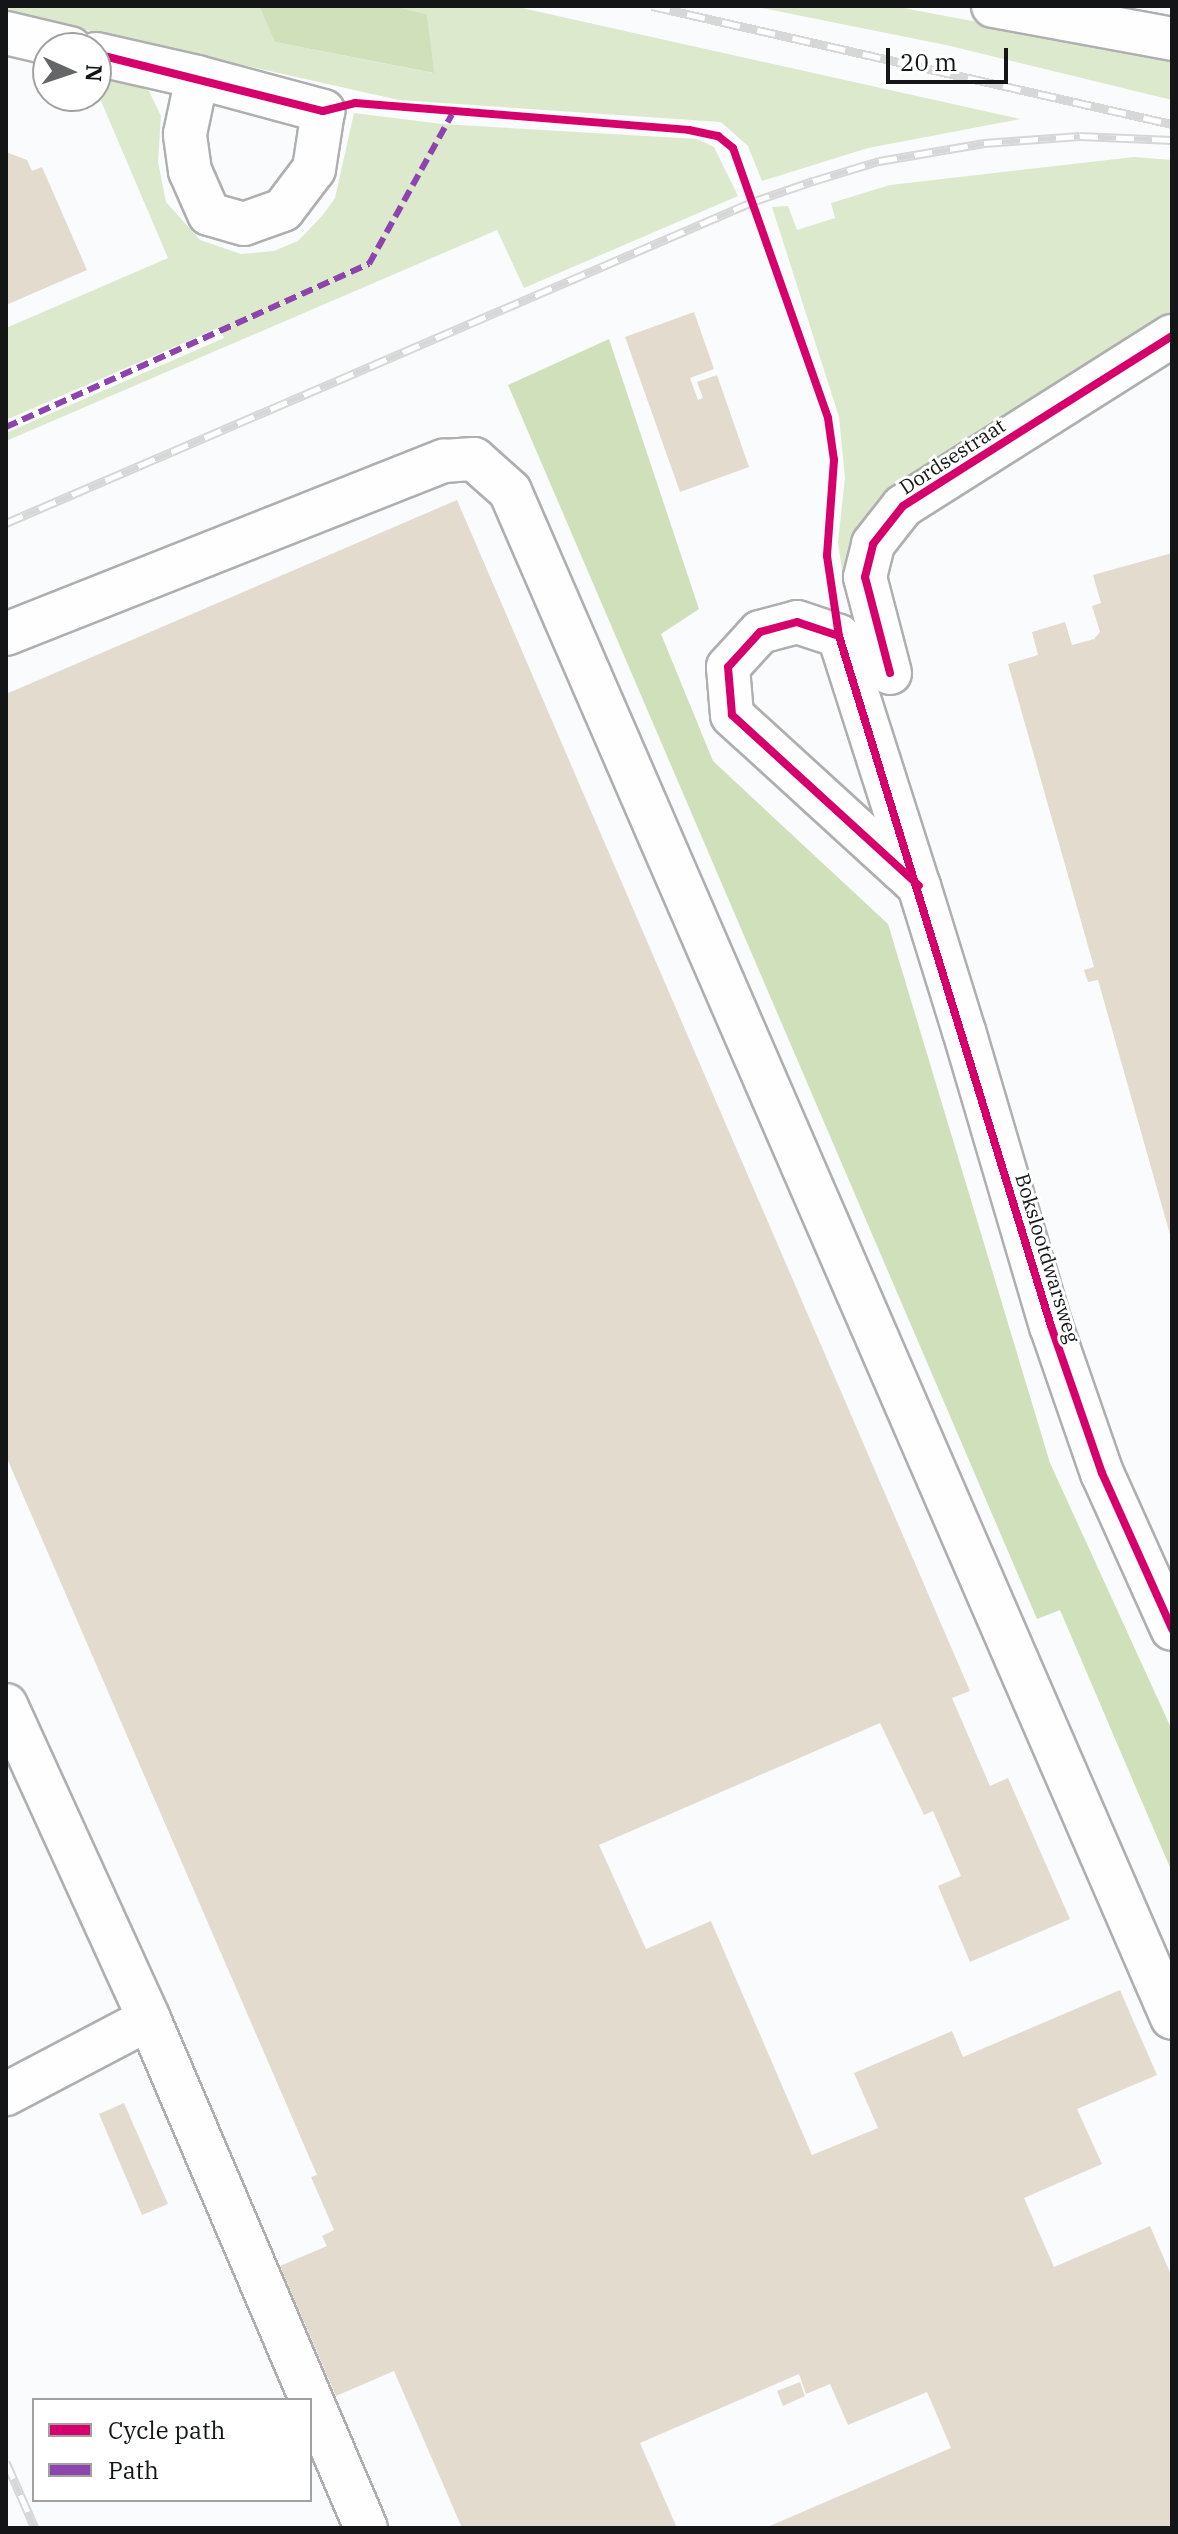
<!DOCTYPE html>
<html>
<head>
<meta charset="utf-8">
<style>
	body { margin:0 }
	#map { position:relative; width:1178px; height:2534px; overflow:hidden; background:#fafbfd; font-family:"IBM Plex Serif",serif }
	div>[style] { position:absolute }
	.green>* { inset:0; background:#dce9cc }
	.forest>* { inset:0; background:#cfe0ba }
	.building>* { inset:0; background:#e4dbcf }
	.roads { filter:drop-shadow(2px 0 #afafb1) drop-shadow(-2px 0 #afafb1) drop-shadow(0 2px #afafb1) drop-shadow(0 -2px #afafb1) }
	.minor>* { height:42px; margin:-21px; padding:0 21px; transform-origin:21px; border-radius:21px; background:#fefeff }
	.rail>* { height:9px; margin-top:-4.5px; transform-origin:0; background:repeating-linear-gradient(90deg,#fff 0 18px,#d7d7d8 0 36px); box-sizing:border-box; border-block:2px solid #d7d7d8 }
	.quiet>* { height:6px; margin-top:-3px; transform-origin:0; background:repeating-linear-gradient(90deg,#8e44ad 0 12px,transparent 0 18px) }
	.cycleway>* { height:8px; margin:-4px; padding:0 4px; transform-origin:4px; border-radius:4px; background:#d6006c }
	span { translate:-50% -50%; white-space:nowrap; text-align:center; line-height:1.15; -webkit-text-stroke:6px #fff; paint-order:stroke }
	.street-label { font-size:20px; color:#141516 }
	.frame { position:absolute; inset:0; border:8px solid #141516; pointer-events:none }
	.legend { position:absolute; left:32px; top:2398px; width:280px; height:104px; box-sizing:border-box; background:#fff; border:2px solid #a1a1a2; margin:0; padding:10px 14px; list-style:none; font-size:24px; color:#141516 }
	.legend li { display:flex; align-items:center; gap:16px; height:40px }
	.legend b { width:40px; border:2px solid #a1a1a2 }
	.north { position:absolute; left:32px; top:32px; width:80px; height:80px; box-sizing:border-box; background:#fff; border:2px solid #a1a1a2; border-radius:50%; rotate:93deg; font-size:22px; font-weight:700; line-height:32px; text-align:center; color:#141516 }
	.north::after { content:''; display:block; margin:auto; width:28px; height:36px; background:#646667; clip-path:polygon(50% 0,100% 100%,50% 72%,0 100%) }
	.scale { position:absolute; left:886px; top:48px; width:122px; height:36px; box-sizing:border-box; border:4px solid #141516; border-top:0; padding-left:10px; font-size:24px; line-height:28px; white-space:nowrap; color:#141516; -webkit-text-stroke:6px #fff; paint-order:stroke }
</style>
</head>
<body>
<div id="map">
	<div class="green">
		<div style="clip-path:polygon(6px 6px,259px 6px,275px 42px,433px 73px,427px 14px,392px 6px,513px 6px,1020px 119px,868px 148px,762px 181px,748px 146px,721px 122px,399px 100px,6px 12px)"></div>
		<div style="clip-path:polygon(752px 6px,893px 6px,1172px 59px,1172px 100px,946px 45px)"></div>
		<div style="clip-path:polygon(96px 70px,133px 80px,149px 91px,161px 116px,158px 162px,166px 202px,200px 240px,241px 254px,274px 251px,298px 241px,322px 216px,335px 198px,354px 113px,442px 124px,697px 139px,714px 147px,738px 196px,524px 288px,497px 230px,6px 441px,6px 433px,224px 338px,220px 327px,6px 420px,6px 328px,168px 258px,101px 101px,76px 109px,68px 96px,96px 96px)"></div>
		<div style="clip-path:polygon(1134px 157px,1172px 160px,1172px 322px,923px 472px,845px 591px,838px 542px,845px 478px,839px 417px,772px 207px,788px 206px,797px 230px,835px 218px,831px 203px,890px 185px)"></div>
	</div>
	<div class="forest">
		<div style="clip-path:polygon(259px 6px,392px 6px,427px 14px,434px 73px,275px 42px)"></div>
		<div style="clip-path:polygon(609px 339px,699px 609px,661px 634px,713px 761px,888px 924px,1050px 1463px,1172px 1730px,1172px 1872px,1060px 1610px,1037px 1619px,508px 385px)"></div>
	</div>
	<div class="building">
		<div style="clip-path:polygon(6px 152px,27px 160px,32px 171px,42px 167px,87px 270px,6px 305px)"></div>
		<div style="clip-path:polygon(694px 312px,714px 369px,690px 378px,698px 400px,703px 398px,697px 382px,717px 375px,749px 467px,680px 492px,625px 337px)"></div>
		<div style="clip-path:polygon(457px 500px,970px 1691px,952px 1698px,990px 1786px,1008px 1778px,1070px 1919px,970px 1962px,938px 1886px,961px 1876px,933px 1811px,924px 1815px,880px 1723px,599px 1845px,646px 1949px,711px 1921px,812px 2155px,878px 2128px,854px 2073px,952px 2031px,963px 2057px,1120px 1990px,1157px 2075px,1077px 2109px,1102px 2164px,1024px 2198px,1054px 2267px,1150px 2226px,1172px 2277px,1172px 2528px,765px 2528px,951px 2448px,927px 2392px,848px 2425px,830px 2384px,806px 2394px,799px 2374px,640px 2443px,677px 2528px,462px 2528px,394px 2371px,336px 2396px,280px 2266px,327px 2246px,322px 2236px,334px 2230px,311px 2177px,317px 2175px,6px 1456px,6px 694px)"></div>
		<div style="clip-path:polygon(1172px 553px,1172px 1238px,1171px 1238px,1098px 980px,1088px 982px,1084px 970px,1094px 967px,1008px 664px,1038px 655px,1032px 632px,1065px 622px,1072px 645px,1094px 639px,1100px 632px,1092px 606px,1101px 603px,1093px 575px)"></div>
		<div style="clip-path:polygon(124px 2103px,168px 2204px,142px 2215px,99px 2114px)"></div>
		<div style="clip-path:polygon(800px 2382px,805px 2396px,783px 2406px,777px 2391px)"></div>
	</div>
	<div class="roads">
		<div class="minor">
			<div style="left:993px;top:6px;width:182px;rotate:10.4deg"></div>
			<div style="left:6px;top:33px;width:66px;rotate:13.2deg"></div>
			<div style="left:96px;top:54px;width:104px;rotate:12.8deg"></div>
			<div style="left:197px;top:77px;width:131px;rotate:15.1deg"></div>
			<div style="left:323px;top:111px;width:59px;rotate:98.8deg"></div>
			<div style="left:314px;top:169px;width:51px;rotate:127.1deg"></div>
			<div style="left:283px;top:210px;width:41px;rotate:160.3deg"></div>
			<div style="left:244px;top:224px;width:36px;rotate:-164deg"></div>
			<div style="left:209px;top:214px;width:47px;rotate:-113.8deg"></div>
			<div style="left:190px;top:171px;width:37px;rotate:-98deg"></div>
			<div style="left:185px;top:134px;width:58px;rotate:-78.1deg"></div>
			<div style="left:6px;top:634px;width:471px;rotate:-21.6deg"></div>
			<div style="left:444px;top:461px;width:30px;rotate:-4deg"></div>
			<div style="left:474px;top:459px;width:48px;rotate:41.6deg"></div>
			<div style="left:510px;top:491px;width:1664px;rotate:66.56deg"></div>
			<div style="left:890px;top:673px;width:99px;rotate:-104.6deg"></div>
			<div style="left:865px;top:577px;width:34px;rotate:-76deg"></div>
			<div style="left:873px;top:544px;width:48px;rotate:-51.7deg"></div>
			<div style="left:903px;top:506px;width:318px;rotate:-32.3deg"></div>
			<div style="left:919px;top:886px;width:253px;rotate:-137.6deg"></div>
			<div style="left:732px;top:715px;width:48px;rotate:-94.8deg"></div>
			<div style="left:728px;top:667px;width:47px;rotate:-47.6deg"></div>
			<div style="left:760px;top:632px;width:38px;rotate:-15deg"></div>
			<div style="left:797px;top:622px;width:44px;rotate:18.4deg"></div>
			<div style="left:839px;top:636px;width:262px;rotate:72.3deg"></div>
			<div style="left:919px;top:886px;width:152px;rotate:72.8deg"></div>
			<div style="left:964px;top:1031px;width:308px;rotate:73.6deg"></div>
			<div style="left:1051px;top:1326px;width:156px;rotate:70.9deg"></div>
			<div style="left:1102px;top:1473px;width:171px;rotate:65.8deg"></div>
			<div style="left:6px;top:1705px;width:345px;rotate:65.5deg"></div>
			<div style="left:149px;top:2019px;width:553px;rotate:66.91deg"></div>
			<div style="left:6px;top:2094px;width:161px;rotate:-27.7deg"></div>
		</div>
	</div>
	<div class="rail">
		<div style="left:652px;top:6px;width:533px;rotate:12.79deg"></div>
		<div style="left:6px;top:523px;width:812px;rotate:-23.28deg"></div>
		<div style="left:752px;top:202px;width:65px;rotate:-19deg"></div>
		<div style="left:813px;top:181px;width:69px;rotate:-16.9deg"></div>
		<div style="left:879px;top:161px;width:107px;rotate:-9.7deg"></div>
		<div style="left:984px;top:143px;width:96px;rotate:-4.2deg"></div>
		<div style="left:1080px;top:136px;width:92px;rotate:2.5deg"></div>
		<div style="left:6px;top:2462px;width:72px;rotate:66.3deg"></div>
	</div>
	<div class="quiet">
		<div style="left:6px;top:427px;width:398px;rotate:-24.2deg"></div>
		<div style="left:369px;top:264px;width:171px;rotate:-61deg"></div>
	</div>
	<div class="cycleway">
		<div style="left:96px;top:54px;width:234px;rotate:14.1deg"></div>
		<div style="left:323px;top:111px;width:33px;rotate:-14deg"></div>
		<div style="left:355px;top:103px;width:335px;rotate:4.6deg"></div>
		<div style="left:689px;top:130px;width:30px;rotate:12deg"></div>
		<div style="left:718px;top:136px;width:19px;rotate:39deg"></div>
		<div style="left:733px;top:148px;width:286px;rotate:70.6deg"></div>
		<div style="left:828px;top:418px;width:42px;rotate:81.9deg"></div>
		<div style="left:834px;top:460px;width:96px;rotate:94.2deg"></div>
		<div style="left:827px;top:556px;width:81px;rotate:81.5deg"></div>
		<div style="left:839px;top:636px;width:722px;rotate:72.92deg"></div>
		<div style="left:1051px;top:1326px;width:156px;rotate:70.9deg"></div>
		<div style="left:1102px;top:1473px;width:171px;rotate:65.8deg"></div>
		<div style="left:839px;top:636px;width:44px;rotate:-161.6deg"></div>
		<div style="left:797px;top:622px;width:38px;rotate:165deg"></div>
		<div style="left:760px;top:632px;width:47px;rotate:132.4deg"></div>
		<div style="left:728px;top:667px;width:48px;rotate:85.2deg"></div>
		<div style="left:732px;top:715px;width:253px;rotate:42.4deg"></div>
		<div style="left:890px;top:673px;width:99px;rotate:-104.6deg"></div>
		<div style="left:865px;top:577px;width:34px;rotate:-76deg"></div>
		<div style="left:873px;top:544px;width:48px;rotate:-51.7deg"></div>
		<div style="left:903px;top:506px;width:318px;rotate:-32.3deg"></div>
	</div>
	<div class="street-label">
		<span style="left:952px;top:456px;rotate:-33deg">Dordsestraat</span>
		<span style="left:1048px;top:1258px;rotate:73deg">Bokslootdwarsweg</span>
	</div>
	<div class="frame"></div>
	<ul class="legend">
	<li><b style="height:10px;background:#d6006c"></b>Cycle path</li>
	<li><b style="height:10px;background:#8e44ad"></b>Path</li>
	</ul>
	<div class="north">N</div>
	<div class="scale">20 m</div>
</div>
</body>
</html>
